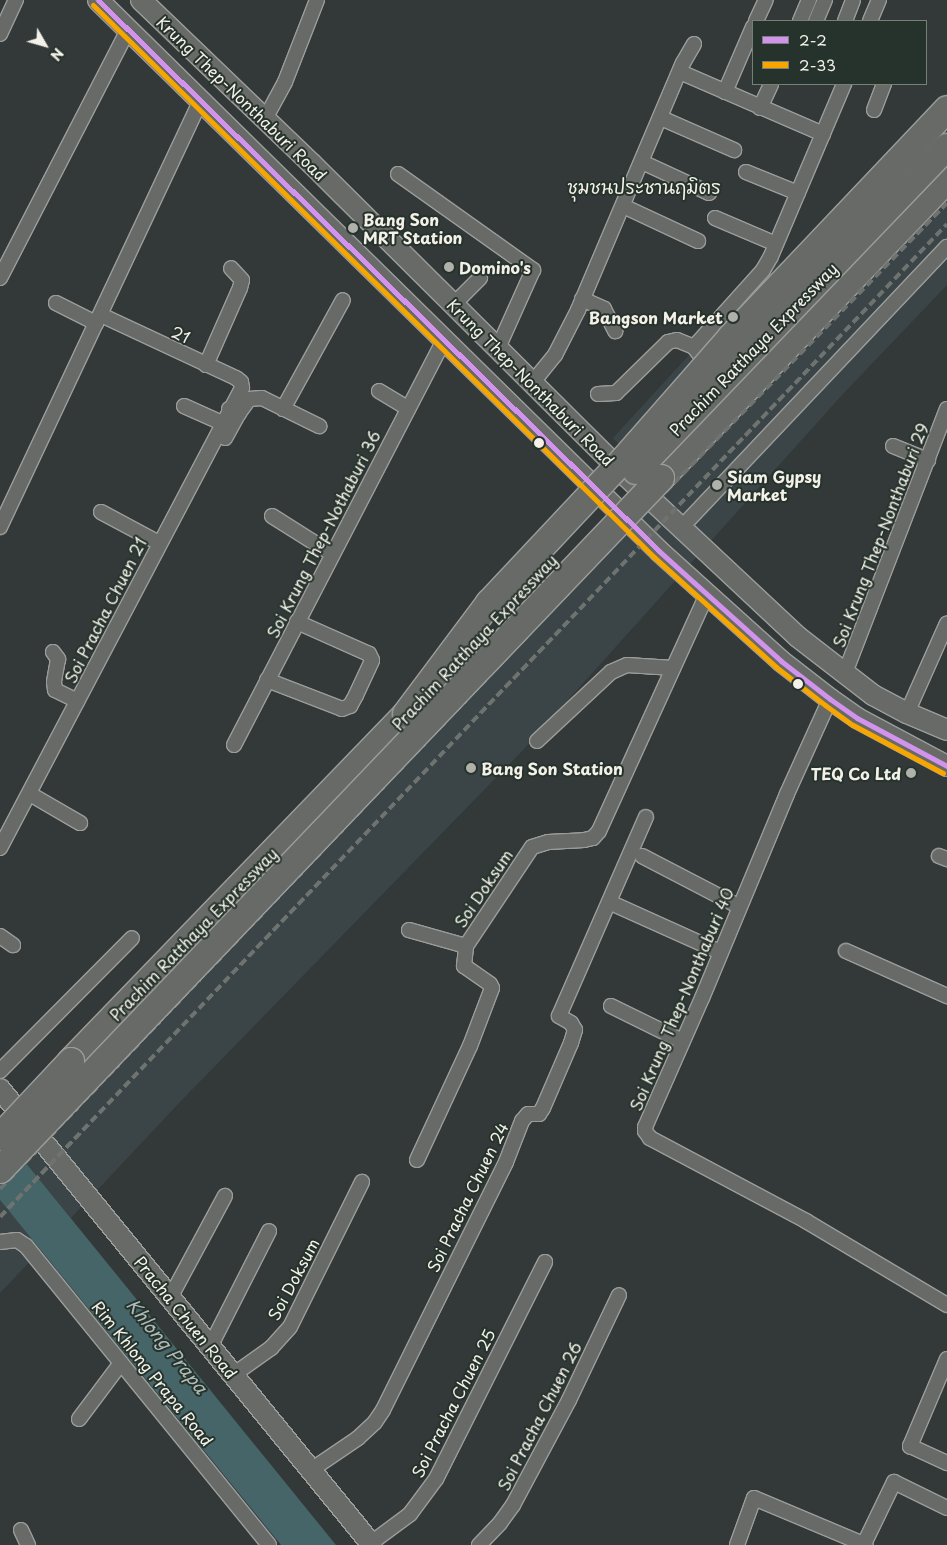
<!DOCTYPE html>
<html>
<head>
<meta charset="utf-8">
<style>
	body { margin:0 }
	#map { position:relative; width:947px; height:1545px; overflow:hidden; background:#333938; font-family:"Playpen Sans","Playpen Sans Thai",sans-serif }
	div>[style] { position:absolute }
	.built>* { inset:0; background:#3b4547 }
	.water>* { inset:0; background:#456568 }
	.roads { filter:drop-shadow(1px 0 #9b9d9b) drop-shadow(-1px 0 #9b9d9b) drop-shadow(0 1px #9b9d9b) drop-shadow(0 -1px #9b9d9b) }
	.minor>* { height:14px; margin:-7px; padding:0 7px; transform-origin:7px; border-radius:7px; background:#676a66 }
	.secondary>* { height:20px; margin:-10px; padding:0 10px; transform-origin:10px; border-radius:10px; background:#676a66 }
	.motorway>* { height:26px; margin:-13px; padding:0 13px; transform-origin:13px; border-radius:13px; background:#676a66 }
	.rail>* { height:4px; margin-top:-2px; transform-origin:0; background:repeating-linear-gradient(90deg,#6f7370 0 8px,transparent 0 12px) }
	.bridges { filter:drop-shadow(1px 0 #9b9d9b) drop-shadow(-1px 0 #9b9d9b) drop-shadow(0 1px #9b9d9b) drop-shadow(0 -1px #9b9d9b) }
	.motorway-bridge>* { height:26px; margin:-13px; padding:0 13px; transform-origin:13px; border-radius:13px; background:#676a66 }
	.bus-1>* { height:5px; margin:-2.5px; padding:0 2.5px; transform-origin:2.5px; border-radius:2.5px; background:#d193ec }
	.bus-2>* { height:5px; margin:-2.5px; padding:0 2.5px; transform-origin:2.5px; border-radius:2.5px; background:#f7a600 }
	.dots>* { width:14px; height:14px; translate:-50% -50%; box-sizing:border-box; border:2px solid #26332d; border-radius:50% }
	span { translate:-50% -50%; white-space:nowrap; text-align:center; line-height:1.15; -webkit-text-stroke:4px #26332d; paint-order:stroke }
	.street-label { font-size:16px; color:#f4f1e8 }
	.poi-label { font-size:16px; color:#f4f1e8; font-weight:700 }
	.left { translate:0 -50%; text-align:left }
	.right { translate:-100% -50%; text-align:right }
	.neighbourhood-label { font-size:18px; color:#f4f1e8 }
	.water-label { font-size:18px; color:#afbbb7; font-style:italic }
	.legend { position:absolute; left:752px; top:20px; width:175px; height:65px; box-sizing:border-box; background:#26332d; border:1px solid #787f78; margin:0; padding:6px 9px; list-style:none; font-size:15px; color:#f4f1e8 }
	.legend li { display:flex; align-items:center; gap:10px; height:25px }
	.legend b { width:25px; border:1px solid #787f78 }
	.north { position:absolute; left:20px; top:20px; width:50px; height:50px; -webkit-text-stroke:4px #26332d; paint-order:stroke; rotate:128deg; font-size:14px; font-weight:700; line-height:20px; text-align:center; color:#f4f1e8 }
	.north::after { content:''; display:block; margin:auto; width:18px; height:22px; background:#f4f1e8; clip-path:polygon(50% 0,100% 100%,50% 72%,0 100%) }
</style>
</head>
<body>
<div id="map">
	<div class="built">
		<div style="clip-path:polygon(947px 188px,947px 285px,842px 395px,524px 749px,180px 1102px,71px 1218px,21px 1157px)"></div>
		<div style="clip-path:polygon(777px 259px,787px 270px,623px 449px,613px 438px)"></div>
		<div style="clip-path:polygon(0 1200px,41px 1250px,0 1293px)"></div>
	</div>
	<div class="water">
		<div style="clip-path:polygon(0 1131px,336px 1545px,281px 1545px,0 1200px)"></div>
	</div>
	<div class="roads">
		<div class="minor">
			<div style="left:756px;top:21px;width:23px;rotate:-65deg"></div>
			<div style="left:800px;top:21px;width:23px;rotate:-67deg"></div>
			<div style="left:816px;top:21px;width:23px;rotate:-67deg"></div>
			<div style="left:845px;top:21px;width:22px;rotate:-69deg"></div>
			<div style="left:870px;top:21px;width:23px;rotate:-67deg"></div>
			<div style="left:0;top:34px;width:38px;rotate:-65deg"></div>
			<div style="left:680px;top:72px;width:156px;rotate:23.4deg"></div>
			<div style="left:725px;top:92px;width:71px;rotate:-66.7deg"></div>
			<div style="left:760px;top:108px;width:26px;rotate:-65deg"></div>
			<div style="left:874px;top:110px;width:28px;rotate:-69deg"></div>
			<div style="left:661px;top:118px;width:80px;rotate:23.7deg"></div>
			<div style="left:265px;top:119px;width:42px;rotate:-61.6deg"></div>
			<div style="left:285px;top:82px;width:88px;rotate:-68.7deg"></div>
			<div style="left:642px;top:162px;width:74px;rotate:24.8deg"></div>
			<div style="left:746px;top:172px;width:56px;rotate:22deg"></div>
			<div style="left:398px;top:174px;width:166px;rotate:35.4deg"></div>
			<div style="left:533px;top:270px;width:85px;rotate:114.2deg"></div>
			<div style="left:623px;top:206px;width:83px;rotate:25deg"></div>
			<div style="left:715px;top:218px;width:66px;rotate:23.1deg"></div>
			<div style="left:0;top:278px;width:279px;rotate:-62.7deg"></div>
			<div style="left:582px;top:299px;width:24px;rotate:24deg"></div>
			<div style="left:604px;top:309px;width:25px;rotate:63deg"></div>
			<div style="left:56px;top:303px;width:45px;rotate:26.6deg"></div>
			<div style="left:454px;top:304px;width:37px;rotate:-45deg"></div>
			<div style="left:206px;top:365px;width:84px;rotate:-66.2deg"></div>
			<div style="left:240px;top:288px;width:8px;rotate:-76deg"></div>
			<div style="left:242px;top:280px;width:16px;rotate:-133deg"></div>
			<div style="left:711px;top:369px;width:28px;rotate:-128deg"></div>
			<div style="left:694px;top:347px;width:103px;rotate:-48.1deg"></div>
			<div style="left:763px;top:270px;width:16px;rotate:-60deg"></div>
			<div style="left:771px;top:256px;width:187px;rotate:-67deg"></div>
			<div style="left:533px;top:382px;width:35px;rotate:-51deg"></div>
			<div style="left:555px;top:355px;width:51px;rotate:-62.9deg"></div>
			<div style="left:578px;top:310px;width:268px;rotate:-67deg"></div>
			<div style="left:683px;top:63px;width:22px;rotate:-60deg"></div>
			<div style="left:379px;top:391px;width:33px;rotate:31deg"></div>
			<div style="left:598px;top:394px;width:18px;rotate:-3deg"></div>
			<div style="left:616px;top:393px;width:73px;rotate:-44.4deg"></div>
			<div style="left:668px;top:342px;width:9px;rotate:-13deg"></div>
			<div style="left:677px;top:340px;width:18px;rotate:22deg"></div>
			<div style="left:184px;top:406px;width:42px;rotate:24.1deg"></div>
			<div style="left:229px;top:409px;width:11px;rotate:22deg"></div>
			<div style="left:239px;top:413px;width:17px;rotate:-54deg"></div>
			<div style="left:249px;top:399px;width:13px;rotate:-4deg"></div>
			<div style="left:262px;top:398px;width:64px;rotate:26.2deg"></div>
			<div style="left:283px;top:409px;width:124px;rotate:-61.2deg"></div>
			<div style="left:225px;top:438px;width:29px;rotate:-61deg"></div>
			<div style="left:893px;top:446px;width:38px;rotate:22deg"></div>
			<div style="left:101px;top:512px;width:66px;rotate:28.1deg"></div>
			<div style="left:272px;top:516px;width:71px;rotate:32.3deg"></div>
			<div style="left:0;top:527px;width:472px;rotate:-64.8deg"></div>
			<div style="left:681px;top:528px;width:387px;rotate:-46.6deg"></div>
			<div style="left:53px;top:652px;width:9px;rotate:54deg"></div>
			<div style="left:58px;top:659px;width:23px;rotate:100deg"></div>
			<div style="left:54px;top:682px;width:8px;rotate:83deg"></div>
			<div style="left:55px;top:690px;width:25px;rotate:26deg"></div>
			<div style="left:845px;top:673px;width:283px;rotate:-68.9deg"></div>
			<div style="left:267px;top:680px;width:80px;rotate:21.1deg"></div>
			<div style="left:342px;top:709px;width:9px;rotate:-21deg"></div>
			<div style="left:350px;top:706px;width:13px;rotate:-61deg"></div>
			<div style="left:356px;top:695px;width:38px;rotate:-65deg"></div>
			<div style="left:372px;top:660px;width:7px;rotate:-117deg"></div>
			<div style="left:369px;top:654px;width:79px;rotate:-156deg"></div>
			<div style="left:830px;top:699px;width:104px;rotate:114.4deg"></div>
			<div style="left:787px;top:794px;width:221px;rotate:112.6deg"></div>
			<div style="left:702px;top:998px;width:141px;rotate:113.8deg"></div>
			<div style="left:645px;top:1127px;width:4px;rotate:90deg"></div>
			<div style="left:645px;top:1131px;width:9px;rotate:54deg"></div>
			<div style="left:650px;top:1138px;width:177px;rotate:28deg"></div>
			<div style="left:806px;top:1221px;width:164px;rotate:30.8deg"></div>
			<div style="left:907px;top:713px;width:98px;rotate:-66deg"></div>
			<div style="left:537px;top:741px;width:101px;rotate:-43deg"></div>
			<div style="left:611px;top:672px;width:17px;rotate:-24deg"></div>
			<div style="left:627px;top:665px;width:46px;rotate:3.7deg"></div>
			<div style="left:234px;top:745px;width:456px;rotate:-62.6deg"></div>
			<div style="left:30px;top:794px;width:58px;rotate:30.1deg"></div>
			<div style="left:0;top:848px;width:520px;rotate:-62.25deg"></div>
			<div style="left:242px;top:388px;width:6px;rotate:-99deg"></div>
			<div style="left:241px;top:382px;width:6px;rotate:-141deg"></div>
			<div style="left:236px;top:378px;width:149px;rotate:-155deg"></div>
			<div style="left:642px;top:856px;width:110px;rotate:27.5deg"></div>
			<div style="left:939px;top:856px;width:9px;rotate:21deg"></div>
			<div style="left:609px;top:902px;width:122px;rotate:24.2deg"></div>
			<div style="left:409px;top:930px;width:59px;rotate:15.7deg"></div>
			<div style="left:0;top:936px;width:16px;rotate:35deg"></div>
			<div style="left:846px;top:951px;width:111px;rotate:24deg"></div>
			<div style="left:611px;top:1006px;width:79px;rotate:26.2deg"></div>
			<div style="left:0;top:1071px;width:187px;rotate:-45.2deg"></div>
			<div style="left:417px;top:1160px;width:126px;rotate:-65.1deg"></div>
			<div style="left:470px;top:1046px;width:62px;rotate:-69.2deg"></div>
			<div style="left:492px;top:988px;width:4px;rotate:-117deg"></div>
			<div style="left:490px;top:984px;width:32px;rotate:-145deg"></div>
			<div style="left:464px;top:966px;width:20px;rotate:-84deg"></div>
			<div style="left:466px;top:946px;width:119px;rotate:-56.3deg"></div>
			<div style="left:532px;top:847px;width:17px;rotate:-17deg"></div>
			<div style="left:548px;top:842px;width:36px;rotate:-3deg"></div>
			<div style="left:584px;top:840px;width:9px;rotate:-13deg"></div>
			<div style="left:593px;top:838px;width:9px;rotate:-49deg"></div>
			<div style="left:599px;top:831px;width:260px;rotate:-65.5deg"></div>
			<div style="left:0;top:1242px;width:17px;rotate:-7deg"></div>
			<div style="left:17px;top:1240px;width:11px;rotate:34deg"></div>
			<div style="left:26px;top:1246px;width:385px;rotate:50.9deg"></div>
			<div style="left:170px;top:1298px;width:116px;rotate:-61.7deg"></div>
			<div style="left:210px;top:1347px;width:130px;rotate:-63deg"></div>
			<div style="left:947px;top:1359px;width:95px;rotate:113deg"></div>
			<div style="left:910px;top:1446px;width:41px;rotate:24.7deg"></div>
			<div style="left:233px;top:1375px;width:47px;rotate:-35.4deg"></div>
			<div style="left:271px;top:1348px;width:28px;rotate:-48deg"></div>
			<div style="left:290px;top:1327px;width:162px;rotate:-63.6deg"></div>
			<div style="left:79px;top:1419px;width:70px;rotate:-53.1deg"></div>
			<div style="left:311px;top:1470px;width:57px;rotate:-34.2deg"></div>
			<div style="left:358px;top:1438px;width:23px;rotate:-43deg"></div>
			<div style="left:375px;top:1422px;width:14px;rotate:-56deg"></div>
			<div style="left:383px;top:1410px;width:277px;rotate:-63.6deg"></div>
			<div style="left:506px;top:1162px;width:44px;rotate:-68.7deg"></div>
			<div style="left:522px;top:1121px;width:9px;rotate:-49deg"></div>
			<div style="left:528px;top:1114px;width:11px"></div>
			<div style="left:539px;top:1114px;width:7px;rotate:-56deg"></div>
			<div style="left:543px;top:1108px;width:71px;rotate:-66.7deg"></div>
			<div style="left:571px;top:1043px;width:14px;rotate:-73deg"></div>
			<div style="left:575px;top:1030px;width:8px;rotate:-120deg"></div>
			<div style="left:571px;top:1023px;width:14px;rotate:-150deg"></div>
			<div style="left:559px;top:1016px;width:217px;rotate:-66.4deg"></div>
			<div style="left:21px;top:1530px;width:17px;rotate:65deg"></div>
			<div style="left:371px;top:1543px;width:49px;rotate:-36.6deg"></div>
			<div style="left:410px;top:1514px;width:44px;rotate:-53.4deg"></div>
			<div style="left:436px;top:1479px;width:243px;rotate:-63.3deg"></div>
			<div style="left:864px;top:1544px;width:69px;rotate:-64.2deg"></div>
			<div style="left:894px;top:1482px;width:59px;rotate:26.1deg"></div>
			<div style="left:479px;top:1545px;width:30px;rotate:-46deg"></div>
			<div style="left:500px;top:1523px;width:22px;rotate:-54deg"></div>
			<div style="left:513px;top:1505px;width:119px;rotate:-61.9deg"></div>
			<div style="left:569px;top:1400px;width:116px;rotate:-64.5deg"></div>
			<div style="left:737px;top:1545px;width:50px;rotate:-70.1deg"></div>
			<div style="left:754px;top:1498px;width:121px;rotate:22.8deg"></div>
		</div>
		<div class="secondary">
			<div style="left:98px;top:0;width:786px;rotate:44.48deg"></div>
			<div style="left:659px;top:551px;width:164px;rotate:42deg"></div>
			<div style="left:781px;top:661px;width:62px;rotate:37.8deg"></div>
			<div style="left:830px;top:699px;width:33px;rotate:35deg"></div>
			<div style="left:857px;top:718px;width:102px;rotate:28.1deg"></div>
			<div style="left:141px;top:0;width:236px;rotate:43.8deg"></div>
			<div style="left:311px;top:163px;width:445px;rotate:44.8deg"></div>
			<div style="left:627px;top:477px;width:234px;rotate:43.1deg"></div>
			<div style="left:798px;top:637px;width:95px;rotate:37.7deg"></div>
			<div style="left:873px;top:695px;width:38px;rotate:28deg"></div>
			<div style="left:907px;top:713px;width:43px;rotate:23deg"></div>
			<div style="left:0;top:1089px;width:588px;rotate:50.79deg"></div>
		</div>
		<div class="motorway">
			<div style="left:661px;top:478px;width:413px;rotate:-46.2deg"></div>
			<div style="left:71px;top:1061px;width:482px;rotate:-46deg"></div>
		</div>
	</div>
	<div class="rail">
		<div style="left:0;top:1189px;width:916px;rotate:-46.37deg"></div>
		<div style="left:632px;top:526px;width:451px;rotate:-45.7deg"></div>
		<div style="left:0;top:1217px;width:1372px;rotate:-46.36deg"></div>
	</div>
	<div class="bridges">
		<div class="motorway-bridge">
			<div style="left:636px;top:471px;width:449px;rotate:-46.2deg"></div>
			<div style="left:406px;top:714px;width:139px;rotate:-53.2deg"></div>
			<div style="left:489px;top:603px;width:197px;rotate:-46.8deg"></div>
			<div style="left:624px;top:459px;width:162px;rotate:-48.7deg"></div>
			<div style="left:731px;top:337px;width:314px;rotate:-46.5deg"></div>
			<div style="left:0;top:1137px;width:104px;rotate:-46.9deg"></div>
			<div style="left:0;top:1170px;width:957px;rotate:-46.31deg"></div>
		</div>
	</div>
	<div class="bus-1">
		<div style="left:98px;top:0;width:786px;rotate:44.48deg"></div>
		<div style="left:659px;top:551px;width:164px;rotate:42deg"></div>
		<div style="left:781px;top:661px;width:62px;rotate:37.8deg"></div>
		<div style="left:830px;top:699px;width:33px;rotate:35deg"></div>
		<div style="left:857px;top:718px;width:102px;rotate:28.1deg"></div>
	</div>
	<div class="bus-2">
		<div style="left:93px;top:5px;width:787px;rotate:44.54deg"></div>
		<div style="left:654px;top:557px;width:164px;rotate:42deg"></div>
		<div style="left:776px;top:667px;width:62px;rotate:37.8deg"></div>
		<div style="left:825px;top:705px;width:34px;rotate:36deg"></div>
		<div style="left:853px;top:725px;width:102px;rotate:28.1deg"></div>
	</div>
	<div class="dots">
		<div style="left:353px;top:228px;background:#b0b1aa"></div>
		<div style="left:449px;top:267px;background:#b0b1aa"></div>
		<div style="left:733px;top:317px;background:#b0b1aa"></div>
		<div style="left:539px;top:443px;background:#f4f1e8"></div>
		<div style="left:717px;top:485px;background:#b0b1aa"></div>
		<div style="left:798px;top:684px;background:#f4f1e8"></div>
		<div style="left:471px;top:768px;background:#b0b1aa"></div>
		<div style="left:911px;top:773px;background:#b0b1aa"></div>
	</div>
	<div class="street-label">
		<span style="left:242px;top:98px;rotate:44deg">Krung Thep-Nonthaburi Road</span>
		<span style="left:181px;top:334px;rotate:25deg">21</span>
		<span style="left:753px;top:349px;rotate:-46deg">Prachim Ratthaya Expressway</span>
		<span style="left:531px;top:382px;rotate:45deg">Krung Thep-Nonthaburi Road</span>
		<span style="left:323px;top:534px;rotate:-63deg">Soi Krung Thep-Nothaburi 36</span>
		<span style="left:880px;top:535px;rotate:-69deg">Soi Krung Thep-Nonthaburi 29</span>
		<span style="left:105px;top:610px;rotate:-63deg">Soi Pracha Chuen 21</span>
		<span style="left:474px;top:642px;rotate:-47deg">Prachim Ratthaya Expressway</span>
		<span style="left:483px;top:888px;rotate:-56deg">Soi Doksum</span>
		<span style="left:193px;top:934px;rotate:-46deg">Prachim Ratthaya Expressway</span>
		<span style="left:681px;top:999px;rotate:-67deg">Soi Krung Thep-Nonthaburi 40</span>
		<span style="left:467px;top:1197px;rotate:-64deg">Soi Pracha Chuen 24</span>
		<span style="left:293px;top:1279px;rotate:-62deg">Soi Doksum</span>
		<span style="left:186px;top:1317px;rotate:51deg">Pracha Chuen Road</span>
		<span style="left:153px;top:1373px;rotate:51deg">Rim Khlong Prapa Road</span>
		<span style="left:453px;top:1403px;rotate:-63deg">Soi Pracha Chuen 25</span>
		<span style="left:539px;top:1416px;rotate:-63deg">Soi Pracha Chuen 26</span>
	</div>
	<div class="poi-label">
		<span class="left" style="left:363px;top:228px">Bang Son<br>MRT Station</span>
		<span class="left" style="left:459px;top:267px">Domino's</span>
		<span class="right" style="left:723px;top:317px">Bangson Market</span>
		<span class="left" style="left:727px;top:485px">Siam Gypsy<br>Market</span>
		<span class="left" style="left:481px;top:768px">Bang Son Station</span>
		<span class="right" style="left:901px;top:773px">TEQ Co Ltd</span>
	</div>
	<div class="neighbourhood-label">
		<span style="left:644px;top:187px">ชุมชนประชานฤมิตร</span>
	</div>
	<div class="water-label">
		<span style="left:167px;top:1346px;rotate:51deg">Khlong Prapa</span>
	</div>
	<ul class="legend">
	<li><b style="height:6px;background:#d193ec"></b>2-2</li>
	<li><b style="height:6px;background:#f7a600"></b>2-33</li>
	</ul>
	<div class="north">N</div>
</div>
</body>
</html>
